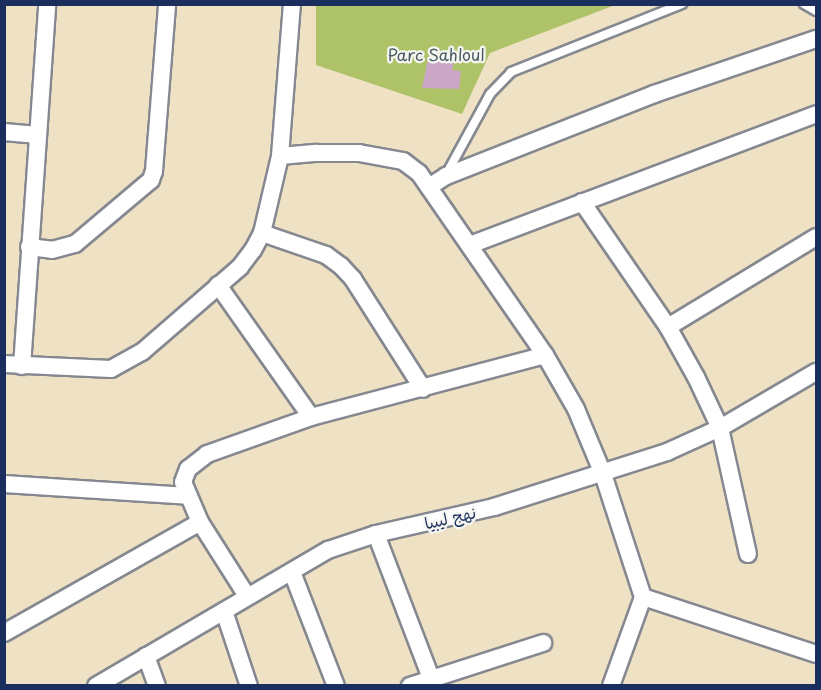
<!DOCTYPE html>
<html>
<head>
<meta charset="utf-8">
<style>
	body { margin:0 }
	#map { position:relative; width:821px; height:690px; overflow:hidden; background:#efe1c3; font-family:"Playpen Sans","Playpen Sans Arabic",sans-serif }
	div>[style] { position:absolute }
	.green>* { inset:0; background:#aec367 }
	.building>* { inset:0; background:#cba7c7 }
	.roads { filter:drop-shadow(2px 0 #858890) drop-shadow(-2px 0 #858890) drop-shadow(0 2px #858890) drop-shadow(0 -2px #858890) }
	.lane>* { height:8px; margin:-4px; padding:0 4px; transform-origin:4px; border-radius:4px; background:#fff }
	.street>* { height:16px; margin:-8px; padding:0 8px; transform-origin:8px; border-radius:8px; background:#fff }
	span { translate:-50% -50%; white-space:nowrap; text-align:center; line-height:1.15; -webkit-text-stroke:4.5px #f6f6f2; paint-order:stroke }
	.park-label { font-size:16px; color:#475b61 }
	.street-label { font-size:16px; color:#1b2f5e }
	.frame { position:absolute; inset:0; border:6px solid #1b2f5e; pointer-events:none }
</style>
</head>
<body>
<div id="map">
	<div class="green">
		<div style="clip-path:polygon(316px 5px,615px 5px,490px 53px,462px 114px,316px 65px)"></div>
	</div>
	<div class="building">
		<div style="clip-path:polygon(428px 59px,454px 62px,452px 70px,461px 71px,459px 89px,422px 88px)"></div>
	</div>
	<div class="roads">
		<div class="lane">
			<div style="left:804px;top:4px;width:14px;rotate:30deg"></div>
			<div style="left:447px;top:173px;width:90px;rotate:-61.4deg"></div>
			<div style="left:490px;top:94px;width:30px;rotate:-46deg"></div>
			<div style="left:511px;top:72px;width:184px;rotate:-21.7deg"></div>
		</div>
		<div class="street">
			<div style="left:4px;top:132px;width:34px;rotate:5deg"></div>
			<div style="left:280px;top:156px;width:37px;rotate:-5deg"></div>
			<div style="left:317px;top:153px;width:42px"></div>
			<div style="left:359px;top:153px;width:45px;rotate:10.3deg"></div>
			<div style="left:403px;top:161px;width:20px;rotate:37deg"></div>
			<div style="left:419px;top:173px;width:221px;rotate:55.3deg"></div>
			<div style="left:545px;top:355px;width:62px;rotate:60.1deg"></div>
			<div style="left:576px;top:409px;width:70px;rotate:67.4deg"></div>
			<div style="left:603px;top:474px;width:129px;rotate:72deg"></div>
			<div style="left:429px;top:187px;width:20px;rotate:-33deg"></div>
			<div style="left:446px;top:176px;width:224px;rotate:-21.5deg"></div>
			<div style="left:654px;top:94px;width:171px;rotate:-18.8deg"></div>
			<div style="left:582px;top:202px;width:152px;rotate:55.5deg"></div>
			<div style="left:668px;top:327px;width:57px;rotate:60.8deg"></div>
			<div style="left:696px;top:377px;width:56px;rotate:64.8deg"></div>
			<div style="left:720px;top:428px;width:129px;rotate:77.5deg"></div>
			<div style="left:262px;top:233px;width:68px;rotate:19deg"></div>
			<div style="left:326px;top:255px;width:19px;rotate:36deg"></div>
			<div style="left:341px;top:266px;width:18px;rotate:47deg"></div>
			<div style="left:353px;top:279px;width:130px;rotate:57.5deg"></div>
			<div style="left:470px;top:245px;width:370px;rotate:-20.7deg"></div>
			<div style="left:29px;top:247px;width:23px;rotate:7deg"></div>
			<div style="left:52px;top:250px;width:24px;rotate:-15deg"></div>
			<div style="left:75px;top:244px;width:99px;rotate:-40.1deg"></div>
			<div style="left:151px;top:180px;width:9px;rotate:-72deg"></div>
			<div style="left:154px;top:171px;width:168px;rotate:-85.5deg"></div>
			<div style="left:218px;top:285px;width:161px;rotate:54.8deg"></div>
			<div style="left:668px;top:327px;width:173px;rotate:-31.3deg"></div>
			<div style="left:4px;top:364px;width:107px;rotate:2.7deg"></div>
			<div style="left:111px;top:369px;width:35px;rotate:-29deg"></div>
			<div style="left:142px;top:352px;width:130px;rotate:-40.9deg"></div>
			<div style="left:240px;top:267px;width:21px;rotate:-53deg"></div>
			<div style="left:253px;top:250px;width:19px;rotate:-62deg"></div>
			<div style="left:262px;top:233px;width:79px;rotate:-76.8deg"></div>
			<div style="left:280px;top:156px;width:152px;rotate:-85.5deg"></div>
			<div style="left:22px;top:366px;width:363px;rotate:-86deg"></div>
			<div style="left:4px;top:484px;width:184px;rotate:3.7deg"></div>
			<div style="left:200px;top:522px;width:43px;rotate:-113deg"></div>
			<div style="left:183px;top:482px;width:14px;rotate:-69deg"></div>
			<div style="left:188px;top:469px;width:24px;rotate:-38deg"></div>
			<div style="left:207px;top:454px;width:110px;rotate:-19.6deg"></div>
			<div style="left:311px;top:417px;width:242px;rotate:-14.8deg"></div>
			<div style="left:376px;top:534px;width:163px;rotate:69.1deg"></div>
			<div style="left:292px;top:572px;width:122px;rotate:68.9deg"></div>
			<div style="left:224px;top:611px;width:79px;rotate:71.6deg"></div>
			<div style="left:4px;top:633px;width:225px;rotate:-29.5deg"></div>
			<div style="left:200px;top:522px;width:88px;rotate:57.6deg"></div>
			<div style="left:146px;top:656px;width:32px;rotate:70deg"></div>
			<div style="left:96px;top:686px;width:269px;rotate:-30.4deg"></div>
			<div style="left:328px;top:550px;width:51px;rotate:-18.4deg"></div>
			<div style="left:376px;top:534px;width:121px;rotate:-12.9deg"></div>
			<div style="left:494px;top:507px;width:182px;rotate:-17.6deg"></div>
			<div style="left:667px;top:452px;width:58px;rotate:-24.4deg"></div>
			<div style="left:720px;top:428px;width:111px;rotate:-30.3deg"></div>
			<div style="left:410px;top:686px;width:140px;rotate:-17.9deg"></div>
			<div style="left:611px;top:686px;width:95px;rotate:-70.2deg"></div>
			<div style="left:643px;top:597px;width:182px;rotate:18.2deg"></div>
		</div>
	</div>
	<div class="park-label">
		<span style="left:436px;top:54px">Parc Sahloul</span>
	</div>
	<div class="street-label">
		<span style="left:450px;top:517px;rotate:-13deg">نهج ليبيا</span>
	</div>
	<div class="frame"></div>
</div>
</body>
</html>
